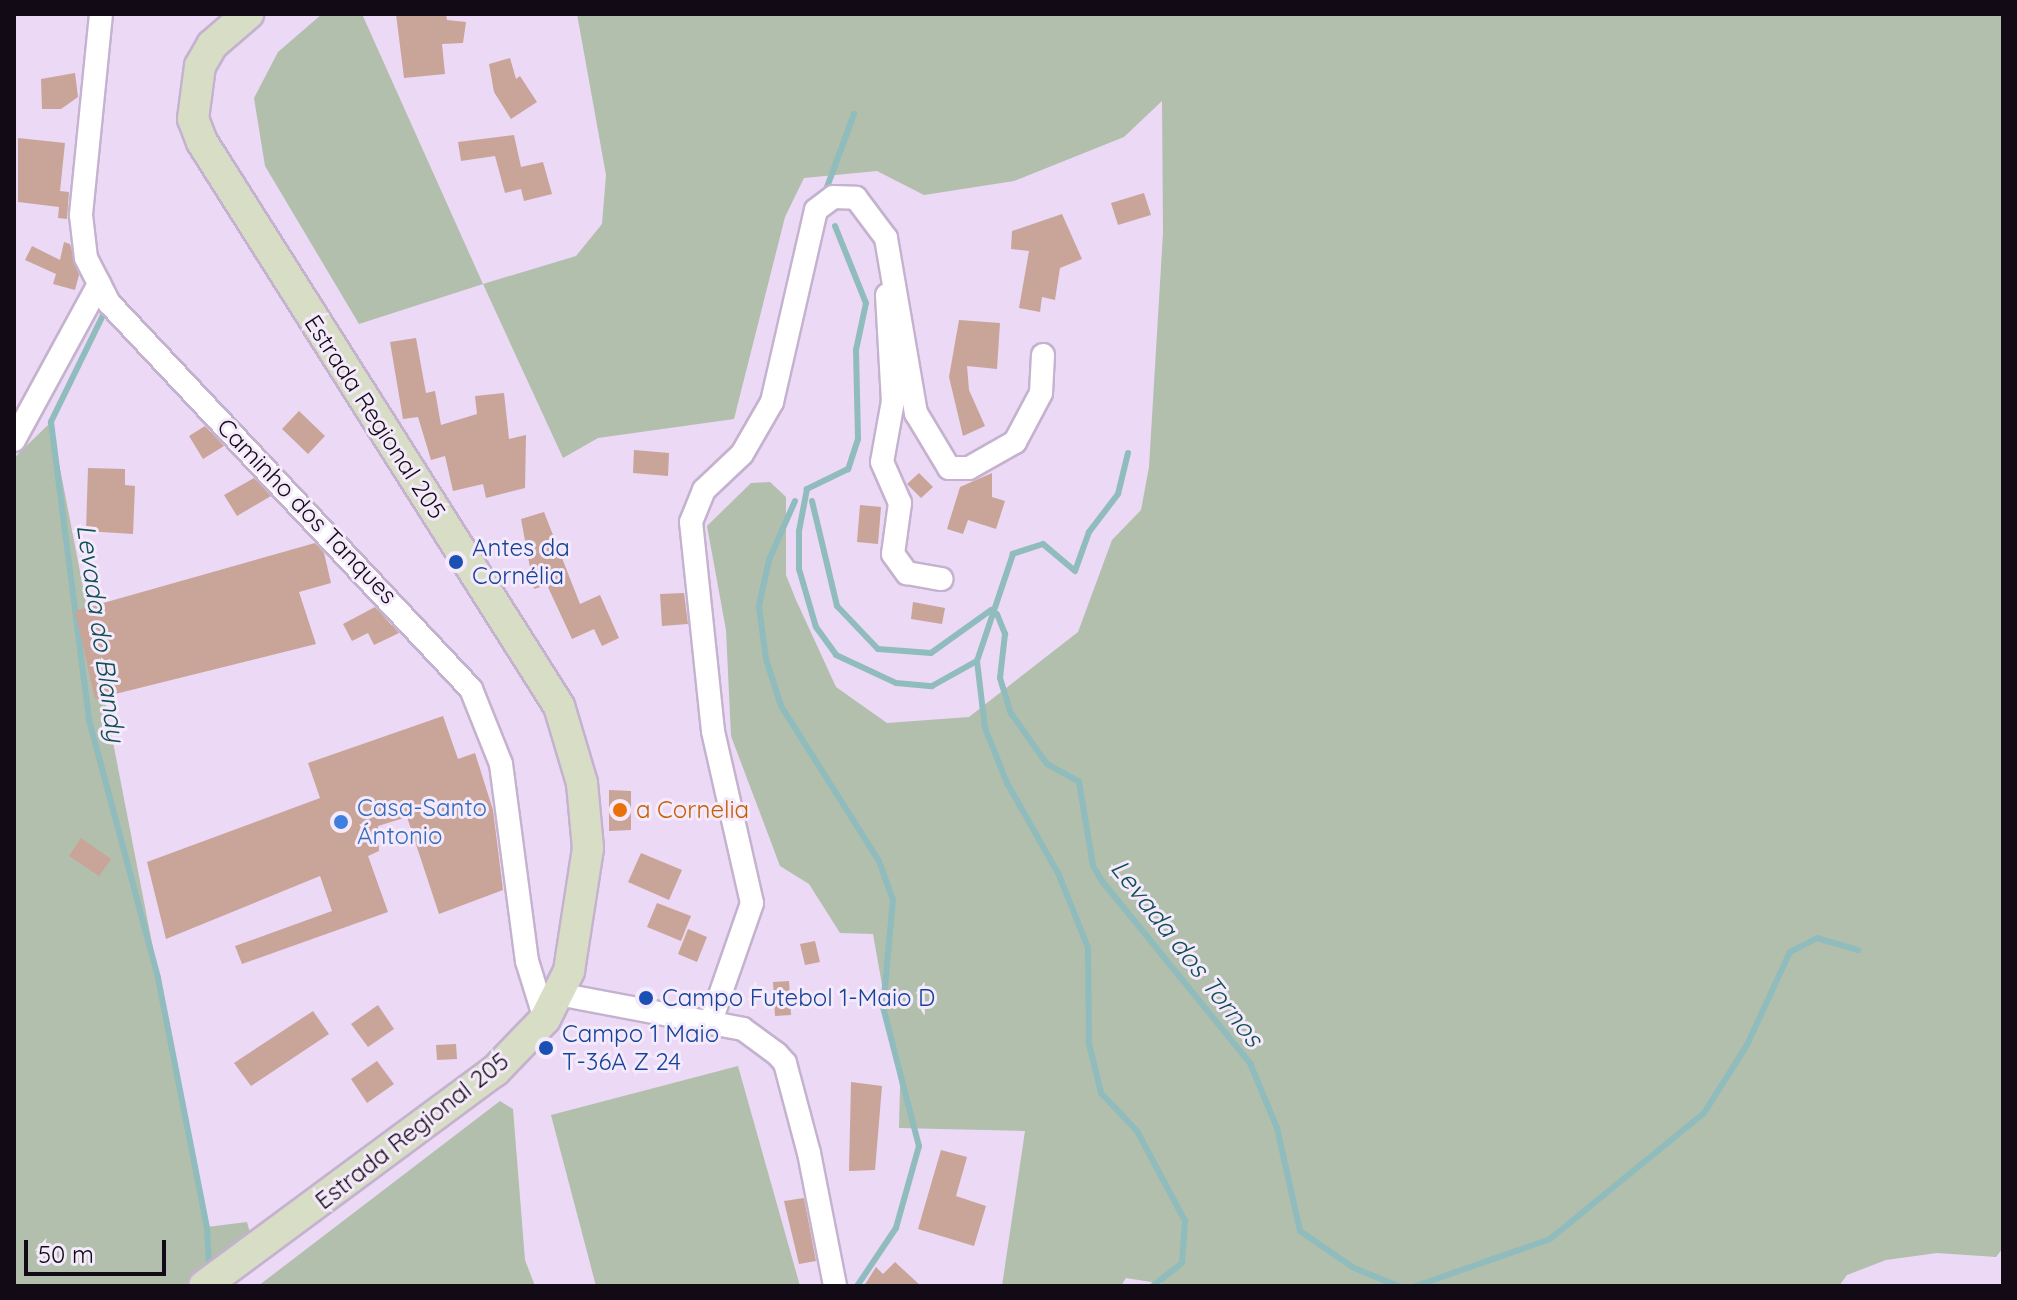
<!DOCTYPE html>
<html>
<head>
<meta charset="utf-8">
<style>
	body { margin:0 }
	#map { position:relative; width:2017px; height:1300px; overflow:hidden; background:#ecd9f6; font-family:Quicksand,sans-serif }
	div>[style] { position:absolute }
	.green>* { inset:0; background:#b1bfac }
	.stream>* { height:6px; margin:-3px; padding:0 3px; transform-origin:3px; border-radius:3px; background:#90bcbe }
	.building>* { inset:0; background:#c9a499 }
	.roads { filter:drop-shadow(2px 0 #c4b2ce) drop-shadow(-2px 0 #c4b2ce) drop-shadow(0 2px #c4b2ce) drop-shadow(0 -2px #c4b2ce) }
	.street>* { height:22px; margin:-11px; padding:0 11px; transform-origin:11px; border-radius:11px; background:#fff }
	.secondary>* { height:30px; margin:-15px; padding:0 15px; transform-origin:15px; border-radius:15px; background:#d8dec6 }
	.dots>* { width:22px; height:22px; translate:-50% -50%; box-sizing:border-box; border:4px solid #f5eafb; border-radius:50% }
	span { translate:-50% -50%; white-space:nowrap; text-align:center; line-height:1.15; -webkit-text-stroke:6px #f5eafb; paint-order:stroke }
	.street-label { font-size:24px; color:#120b15 }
	.transit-label { font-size:24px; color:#164399 }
	.left { translate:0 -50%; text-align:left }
	.shop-label { font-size:24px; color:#366cbe }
	.food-label { font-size:24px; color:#c56008 }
	.water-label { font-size:26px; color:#105053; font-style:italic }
	.frame { position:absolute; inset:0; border:16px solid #120b15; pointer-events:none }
	.scale { position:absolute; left:24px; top:1240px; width:142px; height:36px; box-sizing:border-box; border:4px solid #120b15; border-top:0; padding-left:10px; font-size:24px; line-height:28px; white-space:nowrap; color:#120b15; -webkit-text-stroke:6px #f5eafb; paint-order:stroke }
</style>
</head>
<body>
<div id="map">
	<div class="green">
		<div style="clip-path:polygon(322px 14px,362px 14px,483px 284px,576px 256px,602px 224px,606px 175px,577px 14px,2003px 14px,2003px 1248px,1996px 1257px,1937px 1253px,1886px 1260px,1847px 1275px,1839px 1286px,1176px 1286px,1126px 1278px,1121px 1286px,1002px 1286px,1025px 1131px,899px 1128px,900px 1086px,873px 934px,840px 933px,809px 884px,780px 866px,731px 736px,726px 630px,707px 526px,751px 483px,770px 482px,786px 497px,786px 575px,796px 600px,836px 687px,887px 723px,969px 717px,1078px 632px,1112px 540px,1141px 510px,1149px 467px,1163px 233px,1162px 101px,1124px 137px,1014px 181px,924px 195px,877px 171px,804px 178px,785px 217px,734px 419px,598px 438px,563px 458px,483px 284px,359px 324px,265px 166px,254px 98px,278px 52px)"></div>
		<div style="clip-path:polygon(51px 422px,207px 1227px,247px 1222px,253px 1244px,183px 1286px,14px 1286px,14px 458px)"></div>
		<div style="clip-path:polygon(738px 1066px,800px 1286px,596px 1286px,551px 1115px)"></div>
		<div style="clip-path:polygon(500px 1101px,513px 1109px,525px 1260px,535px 1286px,258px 1286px)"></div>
	</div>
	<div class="stream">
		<div style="left:827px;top:187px;width:78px;rotate:-69.7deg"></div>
		<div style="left:835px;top:226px;width:83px;rotate:68.1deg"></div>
		<div style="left:866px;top:303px;width:48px;rotate:102deg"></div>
		<div style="left:856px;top:350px;width:89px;rotate:88.7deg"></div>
		<div style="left:858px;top:439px;width:32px;rotate:108deg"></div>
		<div style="left:848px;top:469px;width:46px;rotate:154deg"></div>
		<div style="left:807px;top:489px;width:43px;rotate:100.8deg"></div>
		<div style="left:799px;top:531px;width:38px;rotate:90deg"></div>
		<div style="left:799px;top:569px;width:60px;rotate:73.7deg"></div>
		<div style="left:816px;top:627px;width:34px;rotate:54deg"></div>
		<div style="left:836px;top:655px;width:66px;rotate:25deg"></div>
		<div style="left:896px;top:683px;width:36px;rotate:5deg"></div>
		<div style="left:932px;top:686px;width:51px;rotate:-29.1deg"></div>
		<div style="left:107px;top:307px;width:128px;rotate:116deg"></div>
		<div style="left:51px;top:422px;width:300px;rotate:82.7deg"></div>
		<div style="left:89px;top:720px;width:267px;rotate:75deg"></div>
		<div style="left:158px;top:978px;width:255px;rotate:78.9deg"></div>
		<div style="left:207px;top:1228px;width:38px;rotate:87deg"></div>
		<div style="left:1128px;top:453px;width:42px;rotate:103.7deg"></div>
		<div style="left:1118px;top:494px;width:48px;rotate:127.3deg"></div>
		<div style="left:1089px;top:532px;width:41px;rotate:109.7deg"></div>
		<div style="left:1075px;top:571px;width:42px;rotate:-139.8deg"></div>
		<div style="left:1043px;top:544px;width:32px;rotate:162deg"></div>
		<div style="left:1013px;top:554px;width:113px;rotate:108.6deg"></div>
		<div style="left:977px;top:661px;width:67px;rotate:83.2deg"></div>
		<div style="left:985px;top:728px;width:59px;rotate:68.2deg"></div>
		<div style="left:1007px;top:783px;width:106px;rotate:60.5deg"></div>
		<div style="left:1059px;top:875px;width:79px;rotate:68.3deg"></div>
		<div style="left:1088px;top:948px;width:96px;rotate:89.4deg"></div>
		<div style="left:1089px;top:1044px;width:50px;rotate:76.2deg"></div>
		<div style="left:1101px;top:1093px;width:52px;rotate:46.5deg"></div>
		<div style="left:1137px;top:1131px;width:102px;rotate:61.9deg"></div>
		<div style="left:1185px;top:1221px;width:42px;rotate:94.1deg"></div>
		<div style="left:1182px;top:1263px;width:37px;rotate:142deg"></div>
		<div style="left:795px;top:501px;width:64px;rotate:113.8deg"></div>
		<div style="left:769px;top:560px;width:47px;rotate:102.3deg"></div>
		<div style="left:759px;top:606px;width:53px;rotate:82.5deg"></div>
		<div style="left:766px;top:659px;width:49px;rotate:72.3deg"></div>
		<div style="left:781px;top:706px;width:183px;rotate:57.7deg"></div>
		<div style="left:879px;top:861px;width:41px;rotate:70.3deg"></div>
		<div style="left:893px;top:900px;width:107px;rotate:95.3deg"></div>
		<div style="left:883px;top:1007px;width:144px;rotate:75.5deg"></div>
		<div style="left:919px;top:1146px;width:85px;rotate:105.7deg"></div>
		<div style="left:896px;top:1228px;width:70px;rotate:123.9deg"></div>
		<div style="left:812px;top:501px;width:108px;rotate:76.6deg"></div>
		<div style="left:837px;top:606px;width:59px;rotate:46.4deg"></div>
		<div style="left:878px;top:649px;width:53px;rotate:4.3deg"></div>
		<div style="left:931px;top:653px;width:74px;rotate:-35.6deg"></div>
		<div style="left:997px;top:614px;width:22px;rotate:68deg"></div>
		<div style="left:1005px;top:634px;width:44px;rotate:96.5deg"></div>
		<div style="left:1000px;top:678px;width:37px;rotate:73deg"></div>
		<div style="left:1011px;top:713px;width:62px;rotate:54.8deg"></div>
		<div style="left:1047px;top:764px;width:37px;rotate:29deg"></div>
		<div style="left:1079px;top:782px;width:85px;rotate:80.5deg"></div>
		<div style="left:1093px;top:866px;width:17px;rotate:59deg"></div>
		<div style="left:1102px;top:881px;width:235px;rotate:50.9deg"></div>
		<div style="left:1250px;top:1063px;width:70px;rotate:67.4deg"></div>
		<div style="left:1277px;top:1128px;width:106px;rotate:77.4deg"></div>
		<div style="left:1300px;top:1231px;width:65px;rotate:34.4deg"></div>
		<div style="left:1354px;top:1268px;width:48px;rotate:22.2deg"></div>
		<div style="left:1416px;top:1286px;width:142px;rotate:-19.3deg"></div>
		<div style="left:1550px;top:1239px;width:199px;rotate:-39.3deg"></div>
		<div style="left:1704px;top:1113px;width:80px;rotate:-57.7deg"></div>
		<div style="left:1747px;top:1045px;width:102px;rotate:-65.2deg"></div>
		<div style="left:1790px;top:952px;width:30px;rotate:-27deg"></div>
		<div style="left:1817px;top:938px;width:43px;rotate:16.3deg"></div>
	</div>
	<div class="building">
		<div style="clip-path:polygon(396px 14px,446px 14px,447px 20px,466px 22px,463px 43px,442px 44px,445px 74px,404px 78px)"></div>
		<div style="clip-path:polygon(510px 58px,516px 79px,520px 76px,537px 102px,511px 119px,494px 92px,489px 64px)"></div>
		<div style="clip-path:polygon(75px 73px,78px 97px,61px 109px,42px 109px,41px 79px)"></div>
		<div style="clip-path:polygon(514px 135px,521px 167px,543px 162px,552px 194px,524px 201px,521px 189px,505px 193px,495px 156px,461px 161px,458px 142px)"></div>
		<div style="clip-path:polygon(18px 138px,65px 143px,60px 191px,69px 192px,67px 219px,58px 218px,59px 207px,18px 202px)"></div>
		<div style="clip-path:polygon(1144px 193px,1151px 215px,1118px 225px,1111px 203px)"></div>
		<div style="clip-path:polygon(1062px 214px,1082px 259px,1060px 268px,1055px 300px,1042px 297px,1040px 312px,1019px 308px,1029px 251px,1011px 249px,1012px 231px)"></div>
		<div style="clip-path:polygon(64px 242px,70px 244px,79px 275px,75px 290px,53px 284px,56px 274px,25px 260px,32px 246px,60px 260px)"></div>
		<div style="clip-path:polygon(959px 320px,1000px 323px,997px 369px,967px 366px,969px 390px,985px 426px,963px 436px,949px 377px)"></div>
		<div style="clip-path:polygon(416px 338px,426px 393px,435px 391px,441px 425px,477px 414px,475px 396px,504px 393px,509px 439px,526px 435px,525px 488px,486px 498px,483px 484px,453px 491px,445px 456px,431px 460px,418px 417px,403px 419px,390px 342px)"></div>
		<div style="clip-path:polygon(299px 411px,325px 436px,308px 454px,282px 429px)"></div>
		<div style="clip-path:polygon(205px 426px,224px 446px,203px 459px,189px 436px)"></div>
		<div style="clip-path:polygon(634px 450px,669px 453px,668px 476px,633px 473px)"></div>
		<div style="clip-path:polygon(88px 468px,125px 469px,125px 485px,135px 486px,133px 534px,86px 531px)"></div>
		<div style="clip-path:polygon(919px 473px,933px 487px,921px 498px,907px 484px)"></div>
		<div style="clip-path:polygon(992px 473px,992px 497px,1005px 501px,996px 529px,968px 520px,963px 534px,947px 529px,960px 487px)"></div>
		<div style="clip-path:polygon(254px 478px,271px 496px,237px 516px,224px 495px)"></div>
		<div style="clip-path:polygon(860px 505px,881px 507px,878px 544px,857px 542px)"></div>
		<div style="clip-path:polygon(544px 512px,580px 604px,600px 595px,619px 638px,602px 646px,594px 629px,572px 639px,547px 585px,534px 589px,521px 519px)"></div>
		<div style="clip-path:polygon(315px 543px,324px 553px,331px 583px,299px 592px,316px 644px,95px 699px,75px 611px)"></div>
		<div style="clip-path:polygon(684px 593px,688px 624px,662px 626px,660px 594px)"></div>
		<div style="clip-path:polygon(913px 602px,945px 608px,942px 624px,911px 619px)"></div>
		<div style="clip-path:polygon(375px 607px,399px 633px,374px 645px,368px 633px,352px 641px,343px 624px)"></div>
		<div style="clip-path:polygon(443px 716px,458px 759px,475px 753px,493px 810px,503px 890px,439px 914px,407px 817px,378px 826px,379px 851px,368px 856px,388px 912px,242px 964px,235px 946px,332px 911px,320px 876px,166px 939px,147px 862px,320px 798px,308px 763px)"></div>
		<div style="clip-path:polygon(609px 790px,631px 791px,631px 830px,609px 831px)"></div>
		<div style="clip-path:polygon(81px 838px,111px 859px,99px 876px,69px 856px)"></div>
		<div style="clip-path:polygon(641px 853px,682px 870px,669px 900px,628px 882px)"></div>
		<div style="clip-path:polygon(657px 903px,691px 916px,681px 941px,647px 927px)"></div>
		<div style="clip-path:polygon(688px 929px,707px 937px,697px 962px,678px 954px)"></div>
		<div style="clip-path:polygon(815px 941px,820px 962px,805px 965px,800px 944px)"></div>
		<div style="clip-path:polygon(789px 981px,791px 1015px,775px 1016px,773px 982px)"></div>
		<div style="clip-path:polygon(378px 1005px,394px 1029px,368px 1047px,351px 1024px)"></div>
		<div style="clip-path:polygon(313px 1011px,329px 1034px,251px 1086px,234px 1063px)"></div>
		<div style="clip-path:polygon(456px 1044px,457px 1059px,437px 1060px,436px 1045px)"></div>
		<div style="clip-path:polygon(377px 1061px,394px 1084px,367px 1103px,351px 1079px)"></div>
		<div style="clip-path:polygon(851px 1082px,882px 1086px,875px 1170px,849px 1171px)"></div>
		<div style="clip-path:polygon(941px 1150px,967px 1157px,956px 1196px,986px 1206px,974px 1246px,918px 1229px)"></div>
		<div style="clip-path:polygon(804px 1198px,816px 1261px,799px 1264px,784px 1201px)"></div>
		<div style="clip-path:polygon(895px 1262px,921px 1286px,864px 1286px,876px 1267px,883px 1274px)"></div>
	</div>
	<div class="roads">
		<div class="street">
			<div style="left:101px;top:14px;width:202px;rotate:95.7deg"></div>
			<div style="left:81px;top:215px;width:43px;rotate:83.4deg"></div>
			<div style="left:86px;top:258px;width:51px;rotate:62.9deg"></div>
			<div style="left:109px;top:303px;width:529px;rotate:46.84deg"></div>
			<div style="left:471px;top:689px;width:81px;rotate:68.2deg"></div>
			<div style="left:501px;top:764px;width:199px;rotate:82.5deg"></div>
			<div style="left:527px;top:961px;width:61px;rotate:72.8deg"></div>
			<div style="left:887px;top:295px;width:106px;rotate:86.8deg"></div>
			<div style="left:893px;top:401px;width:62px;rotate:100.2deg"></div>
			<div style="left:882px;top:462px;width:45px;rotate:66.3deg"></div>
			<div style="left:900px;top:503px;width:51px;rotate:97.8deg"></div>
			<div style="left:893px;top:554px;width:24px;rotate:54deg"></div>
			<div style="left:907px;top:573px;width:35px;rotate:10deg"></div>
			<div style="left:14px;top:440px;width:178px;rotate:-61.4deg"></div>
			<div style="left:558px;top:994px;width:188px;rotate:10.7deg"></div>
			<div style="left:743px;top:1029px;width:42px;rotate:36.3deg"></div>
			<div style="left:777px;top:1054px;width:12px;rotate:48deg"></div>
			<div style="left:785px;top:1063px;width:93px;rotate:75.1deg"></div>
			<div style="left:809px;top:1153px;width:136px;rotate:78.9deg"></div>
			<div style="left:711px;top:1021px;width:125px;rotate:-70.8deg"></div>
			<div style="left:752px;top:903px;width:176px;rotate:-102.8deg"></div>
			<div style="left:713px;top:731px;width:210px;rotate:-96deg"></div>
			<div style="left:691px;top:522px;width:35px;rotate:-68deg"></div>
			<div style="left:704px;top:490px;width:52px;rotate:-43.5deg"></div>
			<div style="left:742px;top:454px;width:60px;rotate:-60deg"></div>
			<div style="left:772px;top:402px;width:197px;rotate:-77.1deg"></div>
			<div style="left:816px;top:210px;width:21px;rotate:-37deg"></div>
			<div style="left:833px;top:197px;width:23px;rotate:2deg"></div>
			<div style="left:856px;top:198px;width:50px;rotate:53.1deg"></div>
			<div style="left:886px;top:238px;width:178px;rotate:80.3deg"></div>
			<div style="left:916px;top:413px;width:64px;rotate:59deg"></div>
			<div style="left:949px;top:468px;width:20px"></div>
			<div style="left:969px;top:468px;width:53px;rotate:-29.5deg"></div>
			<div style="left:1015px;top:442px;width:55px;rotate:-62deg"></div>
			<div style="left:1041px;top:393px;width:38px;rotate:-87deg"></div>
		</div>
		<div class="secondary">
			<div style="left:204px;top:1286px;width:362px;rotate:-36.5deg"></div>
			<div style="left:495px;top:1071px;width:72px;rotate:-46.1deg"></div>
			<div style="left:545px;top:1019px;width:54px;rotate:-63.4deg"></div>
			<div style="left:569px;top:971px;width:124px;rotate:-81.2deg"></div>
			<div style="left:588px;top:848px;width:65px;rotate:-95.3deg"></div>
			<div style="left:582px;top:783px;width:80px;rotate:-106.6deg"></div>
			<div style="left:559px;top:706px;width:667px;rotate:-122.33deg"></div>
			<div style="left:202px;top:142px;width:25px;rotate:-111deg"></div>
			<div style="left:193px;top:119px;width:53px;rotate:-82.5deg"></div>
			<div style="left:200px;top:66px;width:24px;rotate:-60deg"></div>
			<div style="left:212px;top:45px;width:48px;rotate:-40.7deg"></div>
		</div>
	</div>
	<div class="dots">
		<div style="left:456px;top:562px;background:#1a4fb4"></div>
		<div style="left:620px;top:810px;background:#e8710a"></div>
		<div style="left:341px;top:822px;background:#3f7fe0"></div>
		<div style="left:646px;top:998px;background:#1a4fb4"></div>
		<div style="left:546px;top:1048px;background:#1a4fb4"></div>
	</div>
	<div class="street-label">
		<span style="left:375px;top:417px;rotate:57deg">Estrada Regional 205</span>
		<span style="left:307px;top:511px;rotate:46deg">Caminho dos Tanques</span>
		<span style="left:412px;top:1131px;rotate:-38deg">Estrada Regional 205</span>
	</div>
	<div class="transit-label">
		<span class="left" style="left:472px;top:562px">Antes da<br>Cornélia</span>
		<span class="left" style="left:662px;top:998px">Campo Futebol 1-Maio D</span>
		<span class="left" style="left:562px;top:1048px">Campo 1 Maio<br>T-36A Z 24</span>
	</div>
	<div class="shop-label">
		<span class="left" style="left:357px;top:822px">Casa-Santo<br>Ántonio</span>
	</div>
	<div class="food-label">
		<span class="left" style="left:636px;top:810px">a Cornelia</span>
	</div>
	<div class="water-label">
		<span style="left:101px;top:633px;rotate:82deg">Levada do Blandy</span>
		<span style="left:1187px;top:953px;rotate:52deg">Levada dos Tornos</span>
	</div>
	<div class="frame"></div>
	<div class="scale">50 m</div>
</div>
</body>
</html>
